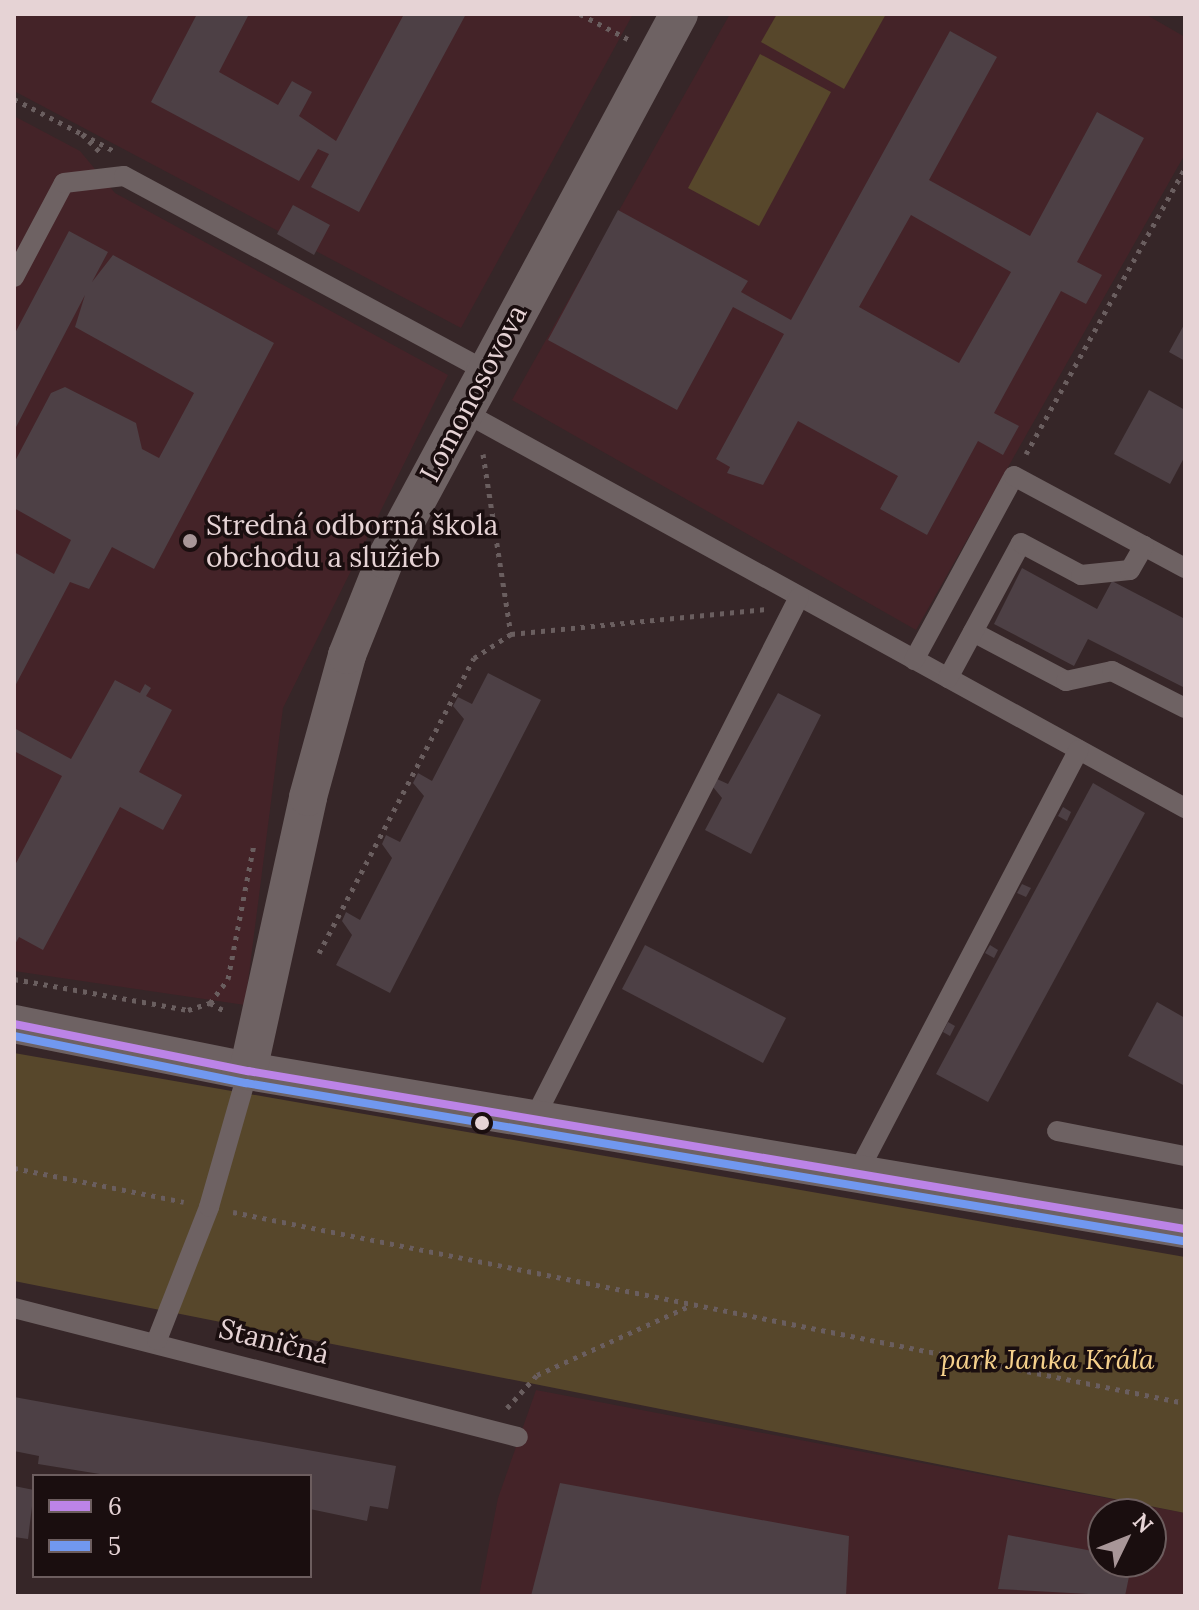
<!DOCTYPE html>
<html>
<head>
<meta charset="utf-8">
<style>
	body { margin:0 }
	#map { position:relative; width:1199px; height:1610px; overflow:hidden; background:#362628; font-family:Lora,serif }
	div>[style] { position:absolute }
	.built>* { inset:0; background:#442328 }
	.green>* { inset:0; background:#57472b }
	.building>* { inset:0; background:#4d4045 }
	.path>* { height:5px; margin-top:-2.5px; transform-origin:0; background:repeating-linear-gradient(90deg,#6a5e5f 0 4px,transparent 0 10px) }
	.lane>* { height:20px; margin:-10px; padding:0 10px; transform-origin:10px; border-radius:10px; background:#6e6263 }
	.street>* { height:38px; margin:-19px; padding:0 19px; transform-origin:19px; border-radius:19px; background:#6e6263 }
	.bus-1>* { height:8px; margin:-4px; padding:0 4px; transform-origin:4px; border-radius:4px; background:#bc84e7 }
	.bus-2>* { height:8px; margin:-4px; padding:0 4px; transform-origin:4px; border-radius:4px; background:#7198ef }
	.dots>* { width:22px; height:22px; translate:-50% -50%; box-sizing:border-box; border:4px solid #1a0e0f; border-radius:50% }
	span { translate:-50% -50%; white-space:nowrap; text-align:center; line-height:1.15; -webkit-text-stroke:7px #1a0e0f; paint-order:stroke }
	.street-label { font-size:28px; color:#e6d3d5 }
	.poi-label { font-size:28px; color:#e6d3d5 }
	.left { translate:0 -50%; text-align:left }
	.park-label { font-size:28px; color:#f6d18c; font-style:italic }
	.frame { position:absolute; inset:0; border:16px solid #e6d3d5; pointer-events:none }
	.legend { position:absolute; left:32px; top:1474px; width:280px; height:104px; box-sizing:border-box; background:#1a0e0f; border:2px solid #6c5d5e; margin:0; padding:10px 14px; list-style:none; font-size:24px; color:#e6d3d5 }
	.legend li { display:flex; align-items:center; gap:16px; height:40px }
	.legend b { width:40px; border:2px solid #6c5d5e }
	.north { position:absolute; left:1087px; top:1498px; width:80px; height:80px; box-sizing:border-box; background:#1a0e0f; border:2px solid #6c5d5e; border-radius:50%; rotate:47deg; font-size:22px; font-weight:700; line-height:32px; text-align:center; color:#e6d3d5 }
	.north::after { content:''; display:block; margin:auto; width:28px; height:36px; background:#a89698; clip-path:polygon(50% 0,100% 100%,50% 72%,0 100%) }
</style>
</head>
<body>
<div id="map">
	<div class="built">
		<div style="clip-path:polygon(14px 14px,633px 14px,461px 328px,14px 91px)"></div>
		<div style="clip-path:polygon(730px 14px,1145px 14px,1185px 37px,1185px 154px,916px 630px,512px 400px)"></div>
		<div style="clip-path:polygon(14px 116px,80px 151px,115px 193px,448px 375px,283px 708px,245px 1005px,14px 971px)"></div>
		<div style="clip-path:polygon(evenodd,536px 1390px,1185px 1513px,1185px 1596px,479px 1596px,498px 1498px,536px 1390px,1103px 1514px,1151px 1514px,1151px 1562px,1103px 1562px,1103px 1514px)"></div>
	</div>
	<div class="green">
		<div style="clip-path:polygon(777px 14px,886px 14px,844px 89px,761px 42px)"></div>
		<div style="clip-path:polygon(760px 54px,831px 92px,759px 226px,688px 188px)"></div>
		<div style="clip-path:polygon(14px 1053px,1185px 1257px,1185px 1513px,14px 1281px)"></div>
	</div>
	<div class="building">
		<div style="clip-path:polygon(197px 14px,249px 14px,219px 72px,278px 105px,292px 81px,312px 92px,299px 116px,336px 141px,404px 14px,466px 14px,359px 212px,311px 187px,329px 154px,318px 149px,299px 181px,151px 102px)"></div>
		<div style="clip-path:polygon(evenodd,950px 31px,997px 57px,929px 180px,1030px 236px,1097px 112px,1144px 138px,1077px 262px,1102px 275px,1086px 304px,1061px 291px,994px 413px,1019px 426px,1003px 455px,978px 441px,927px 535px,880px 509px,898px 476px,798px 421px,763px 485px,727px 473px,730px 467px,716px 459px,784px 334px,733px 307px,677px 410px,548px 340px,618px 210px,748px 281px,741px 292px,791px 320px,950px 31px,911px 215px,1011px 272px,959px 363px,859px 307px,911px 215px)"></div>
		<div style="clip-path:polygon(293px 205px,330px 225px,314px 255px,277px 234px)"></div>
		<div style="clip-path:polygon(69px 231px,108px 252px,92px 282px,113px 255px,274px 343px,154px 569px,112px 547px,89px 589px,70px 582px,14px 688px,14px 552px,54px 574px,71px 540px,14px 508px,14px 463px,51px 393px,65px 387px,136px 423px,142px 449px,159px 458px,194px 393px,75px 327px,85px 295px,14px 431px,14px 335px)"></div>
		<div style="clip-path:polygon(1185px 323px,1185px 361px,1169px 352px)"></div>
		<div style="clip-path:polygon(1149px 390px,1185px 410px,1185px 456px,1170px 484px,1114px 454px)"></div>
		<div style="clip-path:polygon(1022px 568px,1097px 609px,1112px 581px,1185px 619px,1185px 688px,1088px 639px,1074px 666px,994px 624px)"></div>
		<div style="clip-path:polygon(488px 673px,541px 700px,390px 993px,336px 965px,352px 935px,342px 921px,346px 912px,360px 920px,392px 858px,382px 844px,386px 835px,400px 842px,424px 796px,413px 783px,418px 773px,432px 781px,464px 719px,453px 706px,458px 697px,472px 704px)"></div>
		<div style="clip-path:polygon(115px 680px,140px 693px,145px 684px,151px 688px,146px 696px,172px 710px,139px 772px,182px 795px,163px 830px,120px 807px,43px 950px,19px 937px,14px 946px,14px 867px,62px 776px,14px 751px,14px 728px,71px 759px)"></div>
		<div style="clip-path:polygon(778px 693px,821px 715px,751px 854px,705px 830px,722px 798px,713px 787px,717px 779px,728px 784px)"></div>
		<div style="clip-path:polygon(1093px 783px,1145px 813px,988px 1102px,936px 1074px)"></div>
		<div style="clip-path:polygon(1063px 807px,1071px 812px,1067px 821px,1058px 816px)"></div>
		<div style="clip-path:polygon(1022px 884px,1031px 888px,1026px 897px,1017px 893px)"></div>
		<div style="clip-path:polygon(645px 945px,786px 1018px,763px 1063px,622px 989px)"></div>
		<div style="clip-path:polygon(990px 945px,998px 950px,994px 958px,985px 953px)"></div>
		<div style="clip-path:polygon(1157px 1002px,1185px 1018px,1185px 1086px,1128px 1056px)"></div>
		<div style="clip-path:polygon(948px 1022px,955px 1026px,950px 1036px,943px 1032px)"></div>
		<div style="clip-path:polygon(14px 1397px,396px 1466px,388px 1509px,370px 1506px,367px 1521px,310px 1509px,310px 1476px,106px 1475px,38px 1464px,39px 1456px,14px 1451px)"></div>
		<div style="clip-path:polygon(560px 1483px,849px 1536px,846px 1596px,531px 1596px)"></div>
		<div style="clip-path:polygon(14px 1486px,34px 1490px,28px 1539px,14px 1537px)"></div>
		<div style="clip-path:polygon(1008px 1535px,1103px 1553px,1103px 1562px,1132px 1562px,1125px 1596px,998px 1589px)"></div>
	</div>
	<div class="path">
		<div style="left:580px;top:14px;width:54px;rotate:27.5deg"></div>
		<div style="left:14px;top:99px;width:76px;rotate:27.2deg"></div>
		<div style="left:82px;top:134px;width:27px;rotate:45deg"></div>
		<div style="left:82px;top:134px;width:36px;rotate:28deg"></div>
		<div style="left:483px;top:454px;width:182px;rotate:81.2deg"></div>
		<div style="left:511px;top:634px;width:255px;rotate:-5.6deg"></div>
		<div style="left:1026px;top:454px;width:327px;rotate:-60.9deg"></div>
		<div style="left:319px;top:953px;width:333px;rotate:-62.3deg"></div>
		<div style="left:474px;top:658px;width:44px;rotate:-33deg"></div>
		<div style="left:14px;top:979px;width:177px;rotate:10.1deg"></div>
		<div style="left:188px;top:1010px;width:23px;rotate:-18deg"></div>
		<div style="left:210px;top:1003px;width:30px;rotate:-53deg"></div>
		<div style="left:228px;top:979px;width:137px;rotate:-79.1deg"></div>
		<div style="left:210px;top:1003px;width:19px;rotate:28deg"></div>
		<div style="left:14px;top:1168px;width:173px;rotate:11.3deg"></div>
		<div style="left:233px;top:1212px;width:971px;rotate:11.34deg"></div>
		<div style="left:507px;top:1408px;width:45px;rotate:-47.7deg"></div>
		<div style="left:537px;top:1375px;width:169px;rotate:-24.4deg"></div>
	</div>
	<div class="lane">
		<div style="left:14px;top:277px;width:106px;rotate:-62deg"></div>
		<div style="left:64px;top:183px;width:60px;rotate:-6.7deg"></div>
		<div style="left:124px;top:176px;width:410px;rotate:28.3deg"></div>
		<div style="left:464px;top:412px;width:823px;rotate:28.78deg"></div>
		<div style="left:973px;top:632px;width:105px;rotate:27.8deg"></div>
		<div style="left:1066px;top:681px;width:47px;rotate:-12.3deg"></div>
		<div style="left:1112px;top:671px;width:82px;rotate:26.9deg"></div>
		<div style="left:914px;top:660px;width:209px;rotate:-61.5deg"></div>
		<div style="left:1014px;top:476px;width:194px;rotate:28.3deg"></div>
		<div style="left:948px;top:678px;width:153px;rotate:-61.6deg"></div>
		<div style="left:1021px;top:543px;width:68px;rotate:28.1deg"></div>
		<div style="left:1081px;top:575px;width:49px;rotate:-5.8deg"></div>
		<div style="left:1130px;top:570px;width:28px;rotate:-60deg"></div>
		<div style="left:535px;top:1117px;width:583px;rotate:-63.08deg"></div>
		<div style="left:1057px;top:1131px;width:130px;rotate:11.1deg"></div>
		<div style="left:859px;top:1170px;width:474px;rotate:-62.4deg"></div>
		<div style="left:14px;top:1308px;width:520px;rotate:14.36deg"></div>
		<div style="left:157px;top:1340px;width:143px;rotate:-68.6deg"></div>
		<div style="left:209px;top:1207px;width:141px;rotate:-74deg"></div>
	</div>
	<div class="street">
		<div style="left:14px;top:1024px;width:239px;rotate:11.4deg"></div>
		<div style="left:248px;top:1071px;width:950px;rotate:9.57deg"></div>
		<div style="left:248px;top:1071px;width:280px;rotate:-77.6deg"></div>
		<div style="left:308px;top:797px;width:147px;rotate:-74.6deg"></div>
		<div style="left:347px;top:655px;width:102px;rotate:-68.2deg"></div>
		<div style="left:385px;top:560px;width:620px;rotate:-61.7deg"></div>
	</div>
	<div class="bus-1">
		<div style="left:14px;top:1024px;width:239px;rotate:11.4deg"></div>
		<div style="left:248px;top:1071px;width:950px;rotate:9.57deg"></div>
	</div>
	<div class="bus-2">
		<div style="left:14px;top:1036px;width:237px;rotate:11.5deg"></div>
		<div style="left:246px;top:1083px;width:950px;rotate:9.57deg"></div>
	</div>
	<div class="dots">
		<div style="left:190px;top:541px;background:#a89698"></div>
		<div style="left:482px;top:1123px;background:#e6d3d5"></div>
	</div>
	<div class="street-label">
		<span style="left:473px;top:393px;rotate:-62deg">Lomonosovova</span>
		<span style="left:274px;top:1341px;rotate:14deg">Staničná</span>
	</div>
	<div class="poi-label">
		<span class="left" style="left:206px;top:541px">Stredná odborná škola<br>obchodu a služieb</span>
	</div>
	<div class="park-label">
		<span style="left:1047px;top:1359px">park Janka Kráľa</span>
	</div>
	<div class="frame"></div>
	<ul class="legend">
	<li><b style="height:10px;background:#bc84e7"></b>6</li>
	<li><b style="height:10px;background:#7198ef"></b>5</li>
	</ul>
	<div class="north">N</div>
</div>
</body>
</html>
